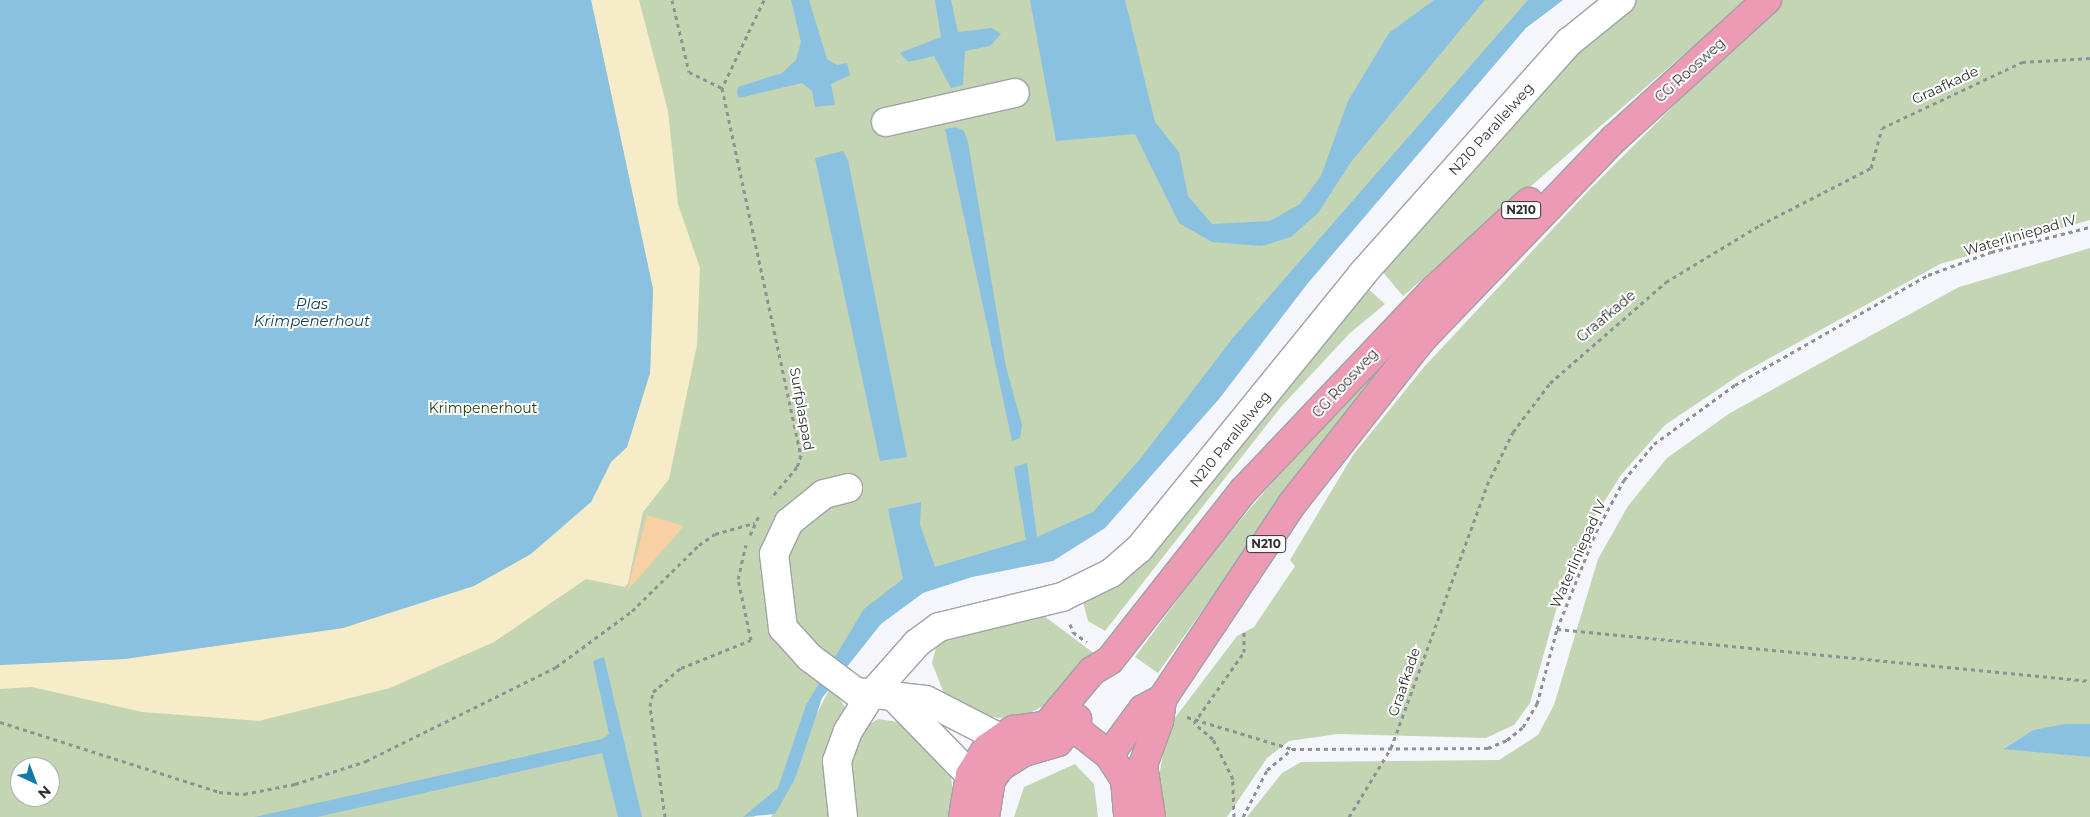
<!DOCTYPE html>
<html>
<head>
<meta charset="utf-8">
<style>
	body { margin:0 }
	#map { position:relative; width:2090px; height:817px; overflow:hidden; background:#f5f5fc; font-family:Montserrat,sans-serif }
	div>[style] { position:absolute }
	.green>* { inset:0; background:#c3d5b3 }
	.sand>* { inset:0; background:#f6ecc7 }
	.water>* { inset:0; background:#8ac0e0 }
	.building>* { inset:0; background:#f7d0a4 }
	.path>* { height:3px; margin-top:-1.5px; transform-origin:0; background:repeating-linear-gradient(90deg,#909095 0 4px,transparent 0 8px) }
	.roads { filter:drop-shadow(1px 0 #a1a1a8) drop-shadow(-1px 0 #a1a1a8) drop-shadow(0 1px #a1a1a8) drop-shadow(0 -1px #a1a1a8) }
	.minor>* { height:28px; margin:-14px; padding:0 14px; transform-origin:14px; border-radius:14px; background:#fff }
	.major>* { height:28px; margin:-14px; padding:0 14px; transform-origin:14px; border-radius:14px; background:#ed9ab5 }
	span { translate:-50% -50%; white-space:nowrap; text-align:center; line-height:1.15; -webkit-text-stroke:4px #fff; paint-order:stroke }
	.shield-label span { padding:1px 4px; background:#fff; border:1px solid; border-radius:4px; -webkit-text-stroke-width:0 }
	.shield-label { font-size:12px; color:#323235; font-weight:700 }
	.street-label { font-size:14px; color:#323235 }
	.park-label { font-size:14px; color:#273e09 }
	.water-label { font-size:15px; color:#164258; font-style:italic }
	.north { position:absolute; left:10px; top:757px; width:50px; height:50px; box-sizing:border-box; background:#fff; border:1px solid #adadae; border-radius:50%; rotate:137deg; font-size:14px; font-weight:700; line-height:20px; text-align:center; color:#323235 }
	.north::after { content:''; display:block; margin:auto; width:18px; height:22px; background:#137aa5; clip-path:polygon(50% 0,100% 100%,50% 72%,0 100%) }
</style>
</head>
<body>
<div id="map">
	<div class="green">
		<div style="clip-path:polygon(evenodd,0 0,1547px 0,1135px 480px,1062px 544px,904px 588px,811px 710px,784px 787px,754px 817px,0 817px,0 0,20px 767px,50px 767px,50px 797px,20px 797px,20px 767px)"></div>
		<div style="clip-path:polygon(1635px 0,1747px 0,1403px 296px,1382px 271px,1585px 42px)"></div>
		<div style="clip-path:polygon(1780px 0,2090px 0,2090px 220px,1940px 264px,1741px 374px,1665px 425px,1621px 475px,1590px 524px,1560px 596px,1530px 703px,1514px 725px,1486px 738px,1338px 734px,1289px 741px,1267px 758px,1227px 817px,1164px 817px,1159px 776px,1168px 727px,1237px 636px,1254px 627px,1295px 566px,1290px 560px,1353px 455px,1424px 367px,1590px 189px)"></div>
		<div style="clip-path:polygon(2090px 248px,2090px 724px,2033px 730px,2004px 748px,2090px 757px,2090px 817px,1247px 817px,1282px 773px,1301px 762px,1499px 760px,1538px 735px,1554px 705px,1598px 559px,1628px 506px,1667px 458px,1730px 413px,1959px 287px)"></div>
		<div style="clip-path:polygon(1486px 258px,1263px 525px,1158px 673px,1135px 657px,1213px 552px,1335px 409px)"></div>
		<div style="clip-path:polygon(1364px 285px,1385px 304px,1350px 333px,1280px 408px,1105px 631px,1088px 621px,1081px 595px)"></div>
		<div style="clip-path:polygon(1040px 613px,1095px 654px,1056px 699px,1030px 713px,1000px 718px,987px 716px,945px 696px,932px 663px,937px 643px,944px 637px)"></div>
		<div style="clip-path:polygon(831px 686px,846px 708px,835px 817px,771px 817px,795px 779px,810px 727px)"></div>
		<div style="clip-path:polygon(878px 719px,905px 723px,951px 775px,955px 817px,856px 817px,849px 763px,865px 727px)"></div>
		<div style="clip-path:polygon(1075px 764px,1094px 784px,1098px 817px,1014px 817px,1024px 787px)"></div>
	</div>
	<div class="sand">
		<div style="clip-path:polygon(591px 0,639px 0,668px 111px,678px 204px,700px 268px,697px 345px,669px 479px,643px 512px,628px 583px,625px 587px,586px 579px,494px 642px,390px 688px,259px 721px,142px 712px,32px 687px,0 689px,0 665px,124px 659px,343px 628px,591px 502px,611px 462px,627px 447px,650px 373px,653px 289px)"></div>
	</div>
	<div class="water">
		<div style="clip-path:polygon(0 0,591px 0,653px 289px,650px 373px,627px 447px,611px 462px,591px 502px,531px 554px,474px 586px,343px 628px,124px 659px,0 665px)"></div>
		<div style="clip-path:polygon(791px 0,809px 0,827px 59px,837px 65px,847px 63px,850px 75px,831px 84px,835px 105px,815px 107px,812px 91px,802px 83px,739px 98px,737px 93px,738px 87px,782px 73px,796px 60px,801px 42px)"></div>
		<div style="clip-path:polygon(935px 0,951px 0,958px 32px,992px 28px,1001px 34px,990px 46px,965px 51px,963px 85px,951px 88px,934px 56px,908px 62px,900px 53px,941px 37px)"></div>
		<div style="clip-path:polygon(1030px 0,1125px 0,1155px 122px,1179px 152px,1188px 196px,1212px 224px,1270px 221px,1300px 204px,1321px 176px,1348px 101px,1389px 33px,1434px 0,1485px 0,1351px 162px,1318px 213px,1291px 237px,1262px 246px,1212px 242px,1179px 223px,1135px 134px,1056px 141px)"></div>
		<div style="clip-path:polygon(1528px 0,1563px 0,1526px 28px,1308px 283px,1219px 399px,1105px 528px,1053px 561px,972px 577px,923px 593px,881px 624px,822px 698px,795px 779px,775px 814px,743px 817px,778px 788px,806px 705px,864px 609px,903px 579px,888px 509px,921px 502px,920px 525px,935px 567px,1026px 540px,1014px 467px,1027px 463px,1037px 537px,1093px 512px,1141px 458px,1232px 339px)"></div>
		<div style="clip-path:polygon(956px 127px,964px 131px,968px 142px,1006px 367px,1022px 425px,1020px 438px,1012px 441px,945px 129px)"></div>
		<div style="clip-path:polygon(843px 151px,848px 160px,907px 457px,880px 461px,815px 158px)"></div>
		<div style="clip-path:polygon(604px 657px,642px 817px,618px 817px,602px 753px,317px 817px,255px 817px,602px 739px,609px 734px,593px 661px)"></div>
		<div style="clip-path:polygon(2065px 724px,2090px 724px,2090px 757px,2003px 749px,2033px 730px)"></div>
	</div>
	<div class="building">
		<div style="clip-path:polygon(647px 515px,684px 526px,627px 591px)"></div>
	</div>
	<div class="path">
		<div style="left:672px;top:0;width:74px;rotate:76.7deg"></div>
		<div style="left:689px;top:72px;width:37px;rotate:26deg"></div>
		<div style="left:764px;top:0;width:98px;rotate:115.5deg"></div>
		<div style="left:722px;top:88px;width:375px;rotate:77.9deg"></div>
		<div style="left:801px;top:455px;width:13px;rotate:108deg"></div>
		<div style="left:797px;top:467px;width:40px;rotate:130deg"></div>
		<div style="left:750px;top:535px;width:23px;rotate:-65deg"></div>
		<div style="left:1070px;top:624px;width:9px;rotate:69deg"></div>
		<div style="left:1073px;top:632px;width:17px;rotate:36deg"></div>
		<div style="left:1557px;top:629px;width:536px;rotate:5.57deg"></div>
		<div style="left:1187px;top:717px;width:110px;rotate:16.9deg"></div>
		<div style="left:0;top:722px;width:230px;rotate:17.7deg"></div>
		<div style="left:219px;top:792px;width:25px;rotate:5deg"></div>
		<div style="left:244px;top:794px;width:52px;rotate:-11.1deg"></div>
		<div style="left:295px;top:784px;width:75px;rotate:-17.9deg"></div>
		<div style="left:366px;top:761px;width:212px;rotate:-26.3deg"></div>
		<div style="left:556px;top:667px;width:94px;rotate:-36.4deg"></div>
		<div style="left:632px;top:611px;width:94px;rotate:-44.6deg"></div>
		<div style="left:699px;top:545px;width:19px;rotate:-35deg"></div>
		<div style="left:715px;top:534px;width:41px;rotate:-15.8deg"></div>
		<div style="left:665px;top:817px;width:112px;rotate:-97.7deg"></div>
		<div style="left:650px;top:706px;width:14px;rotate:-78deg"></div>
		<div style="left:653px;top:692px;width:37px;rotate:-41deg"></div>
		<div style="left:681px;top:668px;width:75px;rotate:-21.8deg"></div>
		<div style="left:751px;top:640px;width:62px;rotate:-102deg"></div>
		<div style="left:738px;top:579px;width:35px;rotate:-77deg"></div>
		<div style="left:1234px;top:817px;width:38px;rotate:-92deg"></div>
		<div style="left:1233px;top:779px;width:45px;rotate:-116.6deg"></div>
		<div style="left:1213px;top:739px;width:25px;rotate:-140deg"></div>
		<div style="left:1194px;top:723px;width:87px;rotate:-54.8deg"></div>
		<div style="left:1244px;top:652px;width:23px;rotate:-90deg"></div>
		<div style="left:1243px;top:817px;width:53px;rotate:-62.9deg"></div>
		<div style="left:1267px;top:770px;width:33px;rotate:-40deg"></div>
		<div style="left:1292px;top:749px;width:196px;rotate:-0.3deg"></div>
		<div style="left:1488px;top:748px;width:21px;rotate:-23deg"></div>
		<div style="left:1507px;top:740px;width:21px;rotate:-39deg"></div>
		<div style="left:1523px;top:727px;width:27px;rotate:-59deg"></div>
		<div style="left:1537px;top:704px;width:78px;rotate:-75.1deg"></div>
		<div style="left:1557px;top:629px;width:105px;rotate:-68.1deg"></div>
		<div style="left:1596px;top:532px;width:59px;rotate:-61.7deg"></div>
		<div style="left:1624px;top:480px;width:47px;rotate:-50.2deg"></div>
		<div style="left:1654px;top:444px;width:100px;rotate:-36.1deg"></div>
		<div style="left:1735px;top:385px;width:222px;rotate:-29.7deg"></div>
		<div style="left:1928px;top:275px;width:67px;rotate:-20.1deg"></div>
		<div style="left:1991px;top:252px;width:102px;rotate:-14.2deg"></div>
		<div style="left:1349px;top:817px;width:81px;rotate:-58.7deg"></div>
		<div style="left:1391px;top:748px;width:280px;rotate:-69.9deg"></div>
		<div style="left:1487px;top:485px;width:59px;rotate:-63.9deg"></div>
		<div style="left:1513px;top:432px;width:61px;rotate:-52.9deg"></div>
		<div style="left:1550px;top:383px;width:154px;rotate:-41deg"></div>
		<div style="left:1666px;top:282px;width:110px;rotate:-31.2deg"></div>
		<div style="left:1760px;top:225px;width:125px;rotate:-27.2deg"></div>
		<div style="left:1871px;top:168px;width:41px;rotate:-74.6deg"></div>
		<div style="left:1882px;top:128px;width:155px;rotate:-25.2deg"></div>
		<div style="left:2022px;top:62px;width:68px;rotate:-3.4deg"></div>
	</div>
	<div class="roads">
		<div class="minor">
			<div style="left:886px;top:122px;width:132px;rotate:-12.7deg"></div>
			<div style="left:848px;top:488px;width:25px;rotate:166deg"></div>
			<div style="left:824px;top:494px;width:45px;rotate:141.3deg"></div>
			<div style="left:789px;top:522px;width:35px;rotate:115deg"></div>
			<div style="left:774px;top:554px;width:75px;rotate:83.1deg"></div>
			<div style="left:783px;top:628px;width:39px;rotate:48deg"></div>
			<div style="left:809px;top:657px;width:59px;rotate:36.7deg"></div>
			<div style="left:856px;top:692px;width:70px;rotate:6.5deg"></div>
			<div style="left:926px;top:700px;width:83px;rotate:27.2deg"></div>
			<div style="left:892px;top:695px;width:112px;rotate:45.7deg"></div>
			<div style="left:843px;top:817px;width:56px;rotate:-96.1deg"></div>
			<div style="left:837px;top:761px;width:32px;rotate:-70deg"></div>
			<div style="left:848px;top:731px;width:41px;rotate:-57.8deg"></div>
			<div style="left:870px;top:696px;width:71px;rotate:-48.4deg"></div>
			<div style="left:917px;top:643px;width:27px;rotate:-36deg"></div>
			<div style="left:939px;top:627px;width:127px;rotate:-13.7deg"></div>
			<div style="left:1062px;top:597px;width:55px;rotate:-26.1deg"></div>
			<div style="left:1111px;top:573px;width:37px;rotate:-41deg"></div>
			<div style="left:1139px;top:549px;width:355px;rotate:-50.9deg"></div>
			<div style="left:1363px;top:273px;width:310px;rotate:-48.3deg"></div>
			<div style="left:1569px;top:42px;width:67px;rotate:-38.9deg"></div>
		</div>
		<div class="major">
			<div style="left:1047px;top:725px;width:70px;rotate:-50.2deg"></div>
			<div style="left:1092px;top:671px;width:21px;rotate:-31deg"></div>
			<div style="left:1110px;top:660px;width:216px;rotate:-51.8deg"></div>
			<div style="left:1244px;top:490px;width:277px;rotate:-46.5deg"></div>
			<div style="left:1435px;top:289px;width:128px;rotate:-42.8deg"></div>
			<div style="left:1109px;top:755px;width:57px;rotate:-53.5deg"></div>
			<div style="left:1143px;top:709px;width:21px;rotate:-28deg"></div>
			<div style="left:1162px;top:699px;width:234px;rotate:-56.3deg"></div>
			<div style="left:1292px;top:504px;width:209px;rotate:-51.8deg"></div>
			<div style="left:1421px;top:340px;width:279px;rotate:-46.2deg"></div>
			<div style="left:1614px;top:139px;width:207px;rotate:-42.3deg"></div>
			<div style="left:963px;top:817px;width:43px;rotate:-80.5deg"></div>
			<div style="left:970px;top:775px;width:32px;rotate:-58deg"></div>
			<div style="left:987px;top:748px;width:32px;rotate:-35deg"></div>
			<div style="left:1013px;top:730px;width:34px;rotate:-8deg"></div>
			<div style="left:1047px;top:725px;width:36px;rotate:14deg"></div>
			<div style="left:1082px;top:734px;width:34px;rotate:38deg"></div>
			<div style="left:1109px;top:755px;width:30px;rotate:57deg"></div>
			<div style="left:1125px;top:780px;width:37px;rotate:85deg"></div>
			<div style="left:985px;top:817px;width:37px;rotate:-81deg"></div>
			<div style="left:991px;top:780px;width:16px;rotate:-55deg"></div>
			<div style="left:1000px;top:767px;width:28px;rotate:-32deg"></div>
			<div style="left:1024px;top:752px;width:35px;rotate:-16deg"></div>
			<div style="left:1058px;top:742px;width:30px;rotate:-50deg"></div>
			<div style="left:1151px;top:817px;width:53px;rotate:-98.7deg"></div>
			<div style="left:1143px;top:765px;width:47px;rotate:-70deg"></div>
			<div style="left:1159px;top:721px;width:22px;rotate:-82deg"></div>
		</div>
	</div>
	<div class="shield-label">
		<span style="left:1521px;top:210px">N210</span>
		<span style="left:1266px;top:544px">N210</span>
	</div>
	<div class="street-label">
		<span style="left:1690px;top:70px;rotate:-42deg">CG Roosweg</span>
		<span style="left:1945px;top:85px;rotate:-25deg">Graafkade</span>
		<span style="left:1491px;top:129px;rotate:-48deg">N210 Parallelweg</span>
		<span style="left:2020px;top:235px;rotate:-16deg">Waterliniepad IV</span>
		<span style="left:1606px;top:316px;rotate:-40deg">Graafkade</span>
		<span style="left:1345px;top:383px;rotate:-47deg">CG Roosweg</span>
		<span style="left:802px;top:409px;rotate:80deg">Surfplaspad</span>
		<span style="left:1230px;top:439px;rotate:-51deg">N210 Parallelweg</span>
		<span style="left:1578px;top:554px;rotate:-66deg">Waterliniepad IV</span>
		<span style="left:1404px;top:682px;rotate:-71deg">Graafkade</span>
	</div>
	<div class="park-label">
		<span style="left:483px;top:408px">Krimpenerhout</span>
	</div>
	<div class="water-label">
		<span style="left:312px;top:312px">Plas<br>Krimpenerhout</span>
	</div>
	<div class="north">N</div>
</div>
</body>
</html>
